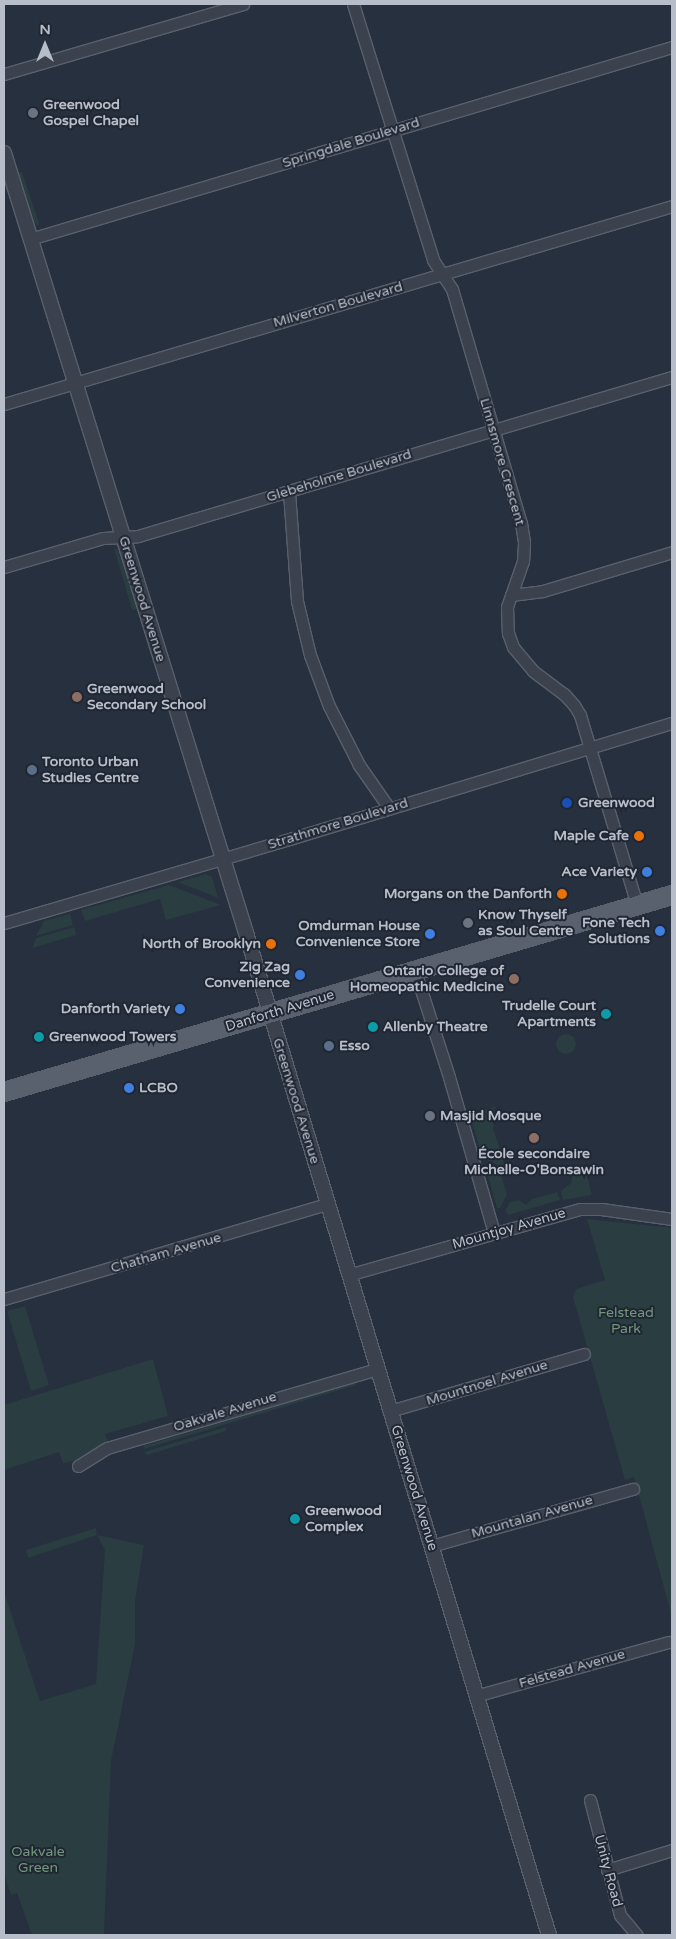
<!DOCTYPE html>
<html>
<head>
<meta charset="utf-8">
<style>
	body { margin:0 }
	#map { position:relative; width:676px; height:1939px; overflow:hidden; background:#27303e; font-family:"Varela Round",sans-serif }
	div>[style] { position:absolute }
	.green>* { inset:0; background:#2a3d40 }
	.round { border-radius:50% }
	.roads { filter:drop-shadow(1px 0 #59606c) drop-shadow(-1px 0 #59606c) drop-shadow(0 1px #59606c) drop-shadow(0 -1px #59606c) }
	.minor>* { height:11px; margin:-5.5px; padding:0 5.5px; transform-origin:5.5px; border-radius:5.5px; background:#3b424e }
	.tertiary>* { height:14px; margin:-7px; padding:0 7px; transform-origin:7px; border-radius:7px; background:#3b424e }
	.primary>* { height:18px; margin:-9px; padding:0 9px; transform-origin:9px; border-radius:9px; background:#59616e }
	.dots>* { width:14px; height:14px; translate:-50% -50%; box-sizing:border-box; border:2px solid #202733; border-radius:50% }
	span { translate:-50% -50%; white-space:nowrap; text-align:center; line-height:1.15; -webkit-text-stroke:4px #202733; paint-order:stroke }
	.poi-label { font-size:14px; color:#b7bdc9; font-weight:700 }
	.left { translate:0 -50%; text-align:left }
	.right { translate:-100% -50%; text-align:right }
	.street-label { font-size:14px; color:#b7bdc9 }
	.park-label { font-size:14px; color:#71977b }
	.frame { position:absolute; inset:0; border:5px solid #b7bdc9; pointer-events:none }
	.north { position:absolute; left:20px; top:20px; width:50px; height:50px; -webkit-text-stroke:4px #202733; paint-order:stroke; rotate:0deg; font-size:14px; font-weight:700; line-height:20px; text-align:center; color:#b7bdc9 }
	.north::after { content:''; display:block; margin:auto; width:18px; height:22px; background:#b7bdc9; clip-path:polygon(50% 0,100% 100%,50% 72%,0 100%) }
</style>
</head>
<body>
<div id="map">
	<div class="green">
		<div style="clip-path:polygon(22px 172px,39px 223px,38px 226px,32px 219px,18px 173px)"></div>
		<div style="clip-path:polygon(114px 548px,117px 549px,120px 556px,137px 609px,132px 610px)"></div>
		<div style="clip-path:polygon(206px 874px,212px 877px,218px 898px,178px 882px)"></div>
		<div style="clip-path:polygon(169px 885px,221px 905px,166px 920px,160px 899px,85px 921px,81px 910px)"></div>
		<div style="clip-path:polygon(70px 914px,73px 925px,36px 936px,44px 921px)"></div>
		<div style="clip-path:polygon(74px 927px,76px 935px,32px 948px,36px 938px)"></div>
		<div class="round" style="left:556px;top:1034px;width:20px;height:20px"></div>
		<div style="clip-path:polygon(496px 1106px,489px 1118px,494px 1125px,493px 1129px,503px 1157px,504px 1166px,500px 1168px,493px 1162px,483px 1159px,470px 1116px)"></div>
		<div style="clip-path:polygon(489px 1168px,501px 1175px,507px 1194px,500px 1208px,497px 1208px,486px 1169px)"></div>
		<div style="clip-path:polygon(582px 1173px,587px 1176px,592px 1195px,563px 1200px,561px 1191px,571px 1183px,572px 1176px,581px 1176px)"></div>
		<div style="clip-path:polygon(557px 1192px,560px 1200px,508px 1215px,505px 1211px,510px 1202px,519px 1200px,526px 1205px,532px 1199px)"></div>
		<div style="clip-path:polygon(587px 1219px,672px 1228px,672px 1617px,634px 1477px,625px 1480px,573px 1297px,576px 1289px,605px 1280px)"></div>
		<div style="clip-path:polygon(25px 1306px,49px 1385px,31px 1391px,7px 1311px)"></div>
		<div style="clip-path:polygon(153px 1359px,168px 1416px,105px 1434px,108px 1441px,75px 1460px,63px 1463px,59px 1452px,4px 1470px,4px 1405px)"></div>
		<div style="clip-path:polygon(355px 1382px,356px 1385px,144px 1449px,143px 1446px)"></div>
		<div style="clip-path:polygon(226px 1427px,226px 1431px,147px 1455px,144px 1452px)"></div>
		<div style="clip-path:polygon(96px 1528px,97px 1535px,144px 1545px,135px 1601px,135px 1644px,111px 1761px,104px 1935px,32px 1935px,17px 1893px,11px 1895px,4px 1873px,4px 1592px,40px 1701px,96px 1684px,105px 1550px,97px 1535px,28px 1558px,26px 1550px)"></div>
	</div>
	<div class="roads">
		<div class="minor">
			<div style="left:353px;top:4px;width:268px;rotate:72.6deg"></div>
			<div style="left:433px;top:260px;width:35px;rotate:57deg"></div>
			<div style="left:452px;top:289px;width:244px;rotate:73.6deg"></div>
			<div style="left:521px;top:523px;width:20px;rotate:81deg"></div>
			<div style="left:524px;top:543px;width:18px;rotate:93deg"></div>
			<div style="left:523px;top:561px;width:49px;rotate:109.2deg"></div>
			<div style="left:507px;top:607px;width:26px;rotate:88deg"></div>
			<div style="left:508px;top:633px;width:15px;rotate:70deg"></div>
			<div style="left:513px;top:647px;width:31px;rotate:50deg"></div>
			<div style="left:533px;top:671px;width:39px;rotate:37deg"></div>
			<div style="left:564px;top:694px;width:15px;rotate:48deg"></div>
			<div style="left:574px;top:705px;width:12px;rotate:59deg"></div>
			<div style="left:580px;top:715px;width:198px;rotate:73.3deg"></div>
			<div style="left:4px;top:74px;width:249px;rotate:-16.3deg"></div>
			<div style="left:30px;top:239px;width:670px;rotate:-16.65deg"></div>
			<div style="left:4px;top:404px;width:697px;rotate:-16.51deg"></div>
			<div style="left:289px;top:492px;width:109px;rotate:85.8deg"></div>
			<div style="left:297px;top:601px;width:56px;rotate:76.5deg"></div>
			<div style="left:310px;top:655px;width:54px;rotate:69.6deg"></div>
			<div style="left:329px;top:706px;width:66px;rotate:63deg"></div>
			<div style="left:359px;top:765px;width:52px;rotate:55.1deg"></div>
			<div style="left:4px;top:567px;width:103px;rotate:-16.3deg"></div>
			<div style="left:103px;top:538px;width:35px;rotate:-3deg"></div>
			<div style="left:138px;top:536px;width:59px;rotate:-16.6deg"></div>
			<div style="left:195px;top:519px;width:498px;rotate:-16.6deg"></div>
			<div style="left:511px;top:595px;width:32px;rotate:-7deg"></div>
			<div style="left:543px;top:591px;width:135px;rotate:-16.8deg"></div>
			<div style="left:4px;top:923px;width:301px;rotate:-16.4deg"></div>
			<div style="left:293px;top:838px;width:396px;rotate:-16.9deg"></div>
			<div style="left:415px;top:971px;width:111px;rotate:72.2deg"></div>
			<div style="left:449px;top:1077px;width:162px;rotate:73.9deg"></div>
			<div style="left:348px;top:1275px;width:241px;rotate:-15.9deg"></div>
			<div style="left:580px;top:1209px;width:21px"></div>
			<div style="left:601px;top:1209px;width:72px;rotate:8deg"></div>
			<div style="left:4px;top:1299px;width:337px;rotate:-16.4deg"></div>
			<div style="left:390px;top:1411px;width:202px;rotate:-16.4deg"></div>
			<div style="left:78px;top:1466px;width:34px;rotate:-32deg"></div>
			<div style="left:107px;top:1448px;width:281px;rotate:-16.3deg"></div>
			<div style="left:431px;top:1546px;width:210px;rotate:-15.8deg"></div>
			<div style="left:475px;top:1696px;width:201px;rotate:-15.6deg"></div>
			<div style="left:590px;top:1800px;width:119px;rotate:75.4deg"></div>
			<div style="left:620px;top:1915px;width:26px;rotate:50deg"></div>
			<div style="left:607px;top:1870px;width:68px;rotate:-17.1deg"></div>
		</div>
		<div class="tertiary">
			<div style="left:4px;top:153px;width:820px;rotate:72.76deg"></div>
			<div style="left:247px;top:936px;width:1044px;rotate:73.18deg"></div>
		</div>
		<div class="primary">
			<div style="left:4px;top:1092px;width:696px;rotate:-16.43deg"></div>
		</div>
	</div>
	<div class="dots">
		<div style="left:33px;top:113px;background:#6b7280"></div>
		<div style="left:77px;top:697px;background:#8d6e63"></div>
		<div style="left:32px;top:770px;background:#5c6f8a"></div>
		<div style="left:567px;top:803px;background:#1a4fb4"></div>
		<div style="left:639px;top:836px;background:#e8710a"></div>
		<div style="left:647px;top:872px;background:#3f7fe0"></div>
		<div style="left:562px;top:894px;background:#e8710a"></div>
		<div style="left:468px;top:923px;background:#6b7280"></div>
		<div style="left:660px;top:931px;background:#3f7fe0"></div>
		<div style="left:430px;top:934px;background:#3f7fe0"></div>
		<div style="left:271px;top:944px;background:#e8710a"></div>
		<div style="left:300px;top:975px;background:#3f7fe0"></div>
		<div style="left:514px;top:979px;background:#8d6e63"></div>
		<div style="left:180px;top:1009px;background:#3f7fe0"></div>
		<div style="left:606px;top:1014px;background:#0f9aa8"></div>
		<div style="left:373px;top:1027px;background:#0f9aa8"></div>
		<div style="left:39px;top:1037px;background:#0f9aa8"></div>
		<div style="left:329px;top:1046px;background:#5c6f8a"></div>
		<div style="left:129px;top:1088px;background:#3f7fe0"></div>
		<div style="left:430px;top:1116px;background:#6b7280"></div>
		<div style="left:534px;top:1138px;background:#8d6e63"></div>
		<div style="left:295px;top:1519px;background:#0f9aa8"></div>
	</div>
	<div class="poi-label">
		<span class="left" style="left:43px;top:113px">Greenwood<br>Gospel Chapel</span>
		<span class="left" style="left:87px;top:697px">Greenwood<br>Secondary School</span>
		<span class="left" style="left:42px;top:770px">Toronto Urban<br>Studies Centre</span>
		<span class="left" style="left:578px;top:803px">Greenwood</span>
		<span class="right" style="left:629px;top:836px">Maple Cafe</span>
		<span class="right" style="left:637px;top:872px">Ace Variety</span>
		<span class="right" style="left:552px;top:894px">Morgans on the Danforth</span>
		<span class="left" style="left:478px;top:923px">Know Thyself<br>as Soul Centre</span>
		<span class="right" style="left:650px;top:931px">Fone Tech<br>Solutions</span>
		<span class="right" style="left:420px;top:934px">Omdurman House<br>Convenience Store</span>
		<span class="right" style="left:261px;top:944px">North of Brooklyn</span>
		<span class="right" style="left:290px;top:975px">Zig Zag<br>Convenience</span>
		<span class="right" style="left:504px;top:979px">Ontario College of<br>Homeopathic Medicine</span>
		<span class="right" style="left:596px;top:1014px">Trudelle Court<br>Apartments</span>
		<span class="right" style="left:170px;top:1009px">Danforth Variety</span>
		<span class="left" style="left:383px;top:1027px">Allenby Theatre</span>
		<span class="left" style="left:49px;top:1037px">Greenwood Towers</span>
		<span class="left" style="left:339px;top:1046px">Esso</span>
		<span class="left" style="left:139px;top:1088px">LCBO</span>
		<span class="left" style="left:440px;top:1116px">Masjid Mosque</span>
		<span style="left:534px;top:1162px">École secondaire<br>Michelle-O'Bonsawin</span>
		<span class="left" style="left:305px;top:1519px">Greenwood<br>Complex</span>
	</div>
	<div class="street-label">
		<span style="left:351px;top:143px;rotate:-17deg">Springdale Boulevard</span>
		<span style="left:338px;top:305px;rotate:-16deg">Milverton Boulevard</span>
		<span style="left:502px;top:462px;rotate:74deg">Linnsmore Crescent</span>
		<span style="left:339px;top:476px;rotate:-17deg">Glebeholme Boulevard</span>
		<span style="left:142px;top:599px;rotate:73deg">Greenwood Avenue</span>
		<span style="left:338px;top:824px;rotate:-17deg">Strathmore Boulevard</span>
		<span style="left:280px;top:1011px;rotate:-17deg">Danforth Avenue</span>
		<span style="left:296px;top:1101px;rotate:73deg">Greenwood Avenue</span>
		<span style="left:509px;top:1229px;rotate:-16deg">Mountjoy Avenue</span>
		<span style="left:166px;top:1253px;rotate:-16deg">Chatham Avenue</span>
		<span style="left:487px;top:1383px;rotate:-17deg">Mountnoel Avenue</span>
		<span style="left:225px;top:1412px;rotate:-17deg">Oakvale Avenue</span>
		<span style="left:414px;top:1488px;rotate:73deg">Greenwood Avenue</span>
		<span style="left:532px;top:1517px;rotate:-16deg">Mountalan Avenue</span>
		<span style="left:572px;top:1669px;rotate:-16deg">Felstead Avenue</span>
		<span style="left:608px;top:1871px;rotate:75deg">Unity Road</span>
	</div>
	<div class="park-label">
		<span style="left:626px;top:1321px">Felstead<br>Park</span>
		<span style="left:38px;top:1860px">Oakvale<br>Green</span>
	</div>
	<div class="frame"></div>
	<div class="north">N</div>
</div>
</body>
</html>
